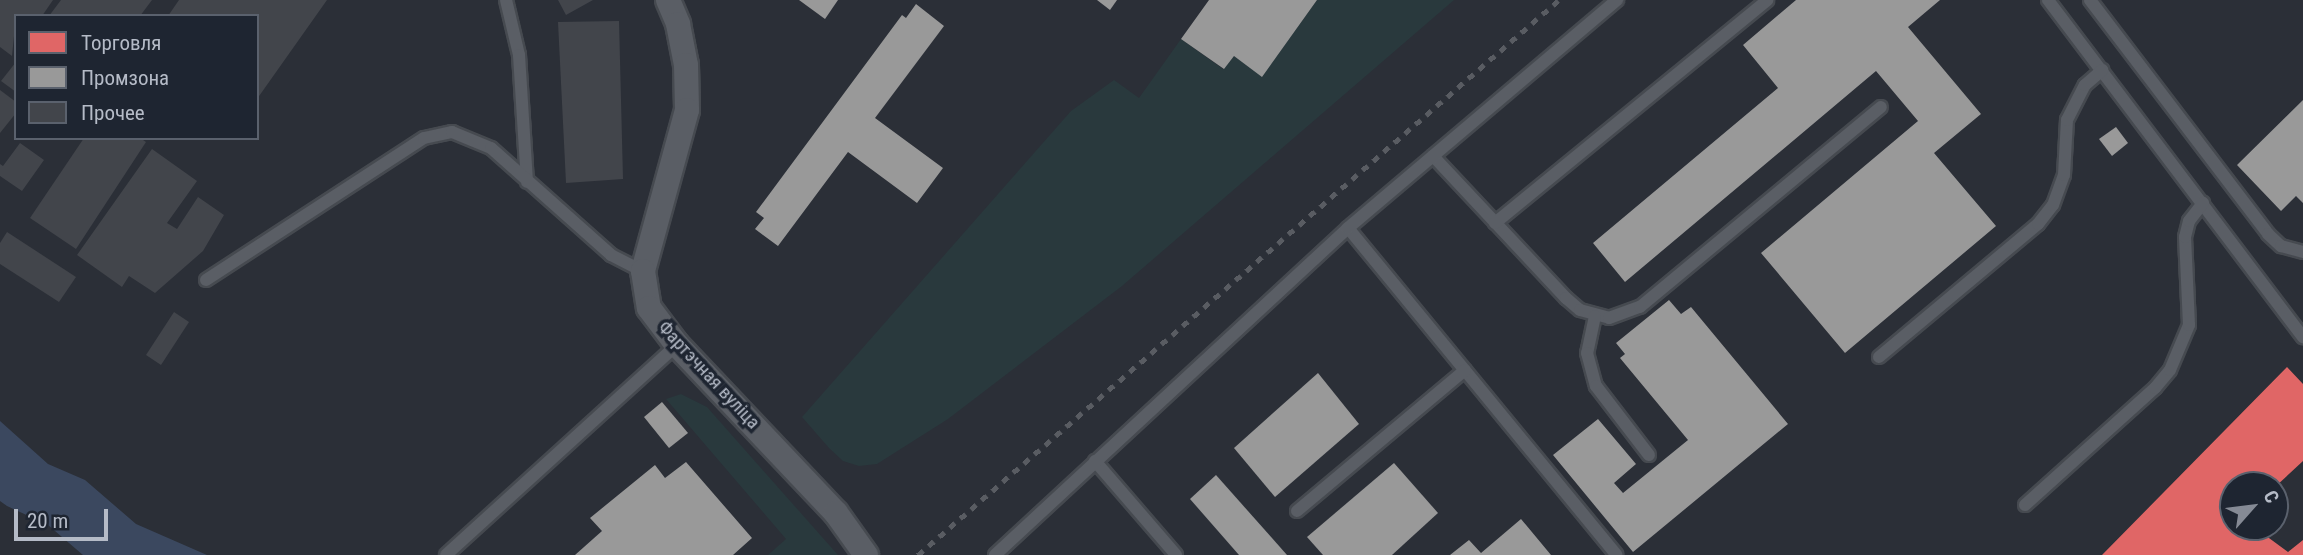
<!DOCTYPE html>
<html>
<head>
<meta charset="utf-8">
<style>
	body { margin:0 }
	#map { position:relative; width:2303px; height:555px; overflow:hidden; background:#2b2f37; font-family:"Roboto Condensed",sans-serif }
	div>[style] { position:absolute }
	.green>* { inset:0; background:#29393d }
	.water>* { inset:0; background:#3b485f }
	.shops>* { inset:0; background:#e06666 }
	.industry>* { inset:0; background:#999 }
	.building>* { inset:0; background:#42454b }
	.roads { filter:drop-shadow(2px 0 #464a50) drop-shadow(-2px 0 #464a50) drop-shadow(0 2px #464a50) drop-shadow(0 -2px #464a50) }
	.lane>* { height:12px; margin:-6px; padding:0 6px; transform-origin:6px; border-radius:6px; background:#5a5e65 }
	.street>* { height:24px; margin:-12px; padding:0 12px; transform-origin:12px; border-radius:12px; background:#5a5e65 }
	.rail>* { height:5px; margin-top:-2.5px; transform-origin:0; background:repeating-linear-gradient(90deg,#595c62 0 7px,transparent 0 14px) }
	span { translate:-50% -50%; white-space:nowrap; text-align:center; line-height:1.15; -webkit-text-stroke:7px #1e2531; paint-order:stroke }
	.street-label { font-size:19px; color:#b5bbc7 }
	.legend { position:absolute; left:14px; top:14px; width:245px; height:126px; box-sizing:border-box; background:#1e2531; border:2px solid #5a616d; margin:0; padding:9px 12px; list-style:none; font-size:21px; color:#b5bbc7 }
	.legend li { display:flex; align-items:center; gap:14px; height:35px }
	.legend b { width:35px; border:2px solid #5a616d }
	.north { position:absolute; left:2219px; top:471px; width:70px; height:70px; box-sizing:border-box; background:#1e2531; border:2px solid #5a616d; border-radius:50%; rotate:62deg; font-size:19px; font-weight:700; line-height:28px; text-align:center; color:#b5bbc7 }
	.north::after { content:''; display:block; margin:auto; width:24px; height:32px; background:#858a95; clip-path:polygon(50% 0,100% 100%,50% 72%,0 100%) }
	.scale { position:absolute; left:14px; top:509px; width:94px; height:32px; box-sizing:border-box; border:4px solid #b5bbc7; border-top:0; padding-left:9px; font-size:21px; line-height:24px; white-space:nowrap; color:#b5bbc7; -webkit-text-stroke:5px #1e2531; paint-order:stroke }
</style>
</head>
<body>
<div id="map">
	<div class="green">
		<div style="clip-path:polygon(1317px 0,1454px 0,1122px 286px,948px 419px,877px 464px,859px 466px,843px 461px,829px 448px,802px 417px,1071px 111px,1114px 80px,1139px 98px,1181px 39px,1223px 69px,1234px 56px,1262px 76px)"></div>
		<div style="clip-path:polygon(681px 394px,707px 407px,838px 555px,768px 555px,786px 539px,666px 399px)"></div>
	</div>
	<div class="water">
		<div style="clip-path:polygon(0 421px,48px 464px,85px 480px,136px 524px,207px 555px,83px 555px,48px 525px,7px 506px,0 501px)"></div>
	</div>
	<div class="shops">
		<div style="clip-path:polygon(2287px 367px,2303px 384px,2303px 461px,2275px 487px,2233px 485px,2233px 527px,2254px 527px,2288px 552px,2303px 540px,2303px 555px,2102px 555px)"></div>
	</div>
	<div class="industry">
		<div style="clip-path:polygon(799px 0,838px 0,825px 19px)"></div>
		<div style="clip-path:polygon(1097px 0,1117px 0,1110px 10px)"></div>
		<div style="clip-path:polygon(1209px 0,1317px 0,1262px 77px,1234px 56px,1224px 69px,1181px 39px)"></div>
		<div style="clip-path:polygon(1796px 0,1940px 0,1908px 27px,1981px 114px,1934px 153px,1996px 226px,1845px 353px,1761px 253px,1918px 121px,1876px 71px,1625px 282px,1593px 243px,1778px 88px,1743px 45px)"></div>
		<div style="clip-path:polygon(916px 4px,944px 26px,875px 118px,943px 168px,917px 203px,848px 152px,778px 246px,755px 229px,764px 218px,756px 212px,902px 15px,906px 18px)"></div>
		<div style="clip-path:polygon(2303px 100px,2303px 203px,2296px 196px,2281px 211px,2237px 165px)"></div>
		<div style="clip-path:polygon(2116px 127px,2128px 143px,2112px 156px,2099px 139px)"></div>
		<div style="clip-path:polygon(1669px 300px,1681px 314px,1691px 307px,1788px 424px,1633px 552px,1553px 455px,1598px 419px,1636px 464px,1614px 483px,1623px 493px,1688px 440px,1620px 358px,1625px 354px,1616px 343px)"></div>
		<div style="clip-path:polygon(1318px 373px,1359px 424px,1275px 497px,1234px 448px)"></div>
		<div style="clip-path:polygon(662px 402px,688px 433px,669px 448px,644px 417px)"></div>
		<div style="clip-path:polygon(686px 462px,752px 538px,733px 555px,575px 555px,602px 531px,590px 518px,655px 465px,665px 478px)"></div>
		<div style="clip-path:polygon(1394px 463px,1438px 513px,1392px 555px,1323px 555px,1307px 537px)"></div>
		<div style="clip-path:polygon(1216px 475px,1287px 555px,1239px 555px,1190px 499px)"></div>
		<div style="clip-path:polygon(1521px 519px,1551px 555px,1450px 555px,1469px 540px,1481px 553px)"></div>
	</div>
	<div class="building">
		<div style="clip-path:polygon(0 0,53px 0,42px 16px,16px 16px,12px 56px,0 47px)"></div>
		<div style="clip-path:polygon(61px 0,152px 0,140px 16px,49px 16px)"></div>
		<div style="clip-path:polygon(179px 0,327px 0,257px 99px,257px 16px,168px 16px)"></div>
		<div style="clip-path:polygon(558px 0,593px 0,566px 15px)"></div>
		<div style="clip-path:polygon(619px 21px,623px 179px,566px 183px,558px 22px)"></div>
		<div style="clip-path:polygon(16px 62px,16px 92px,1px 81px)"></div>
		<div style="clip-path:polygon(0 90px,16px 102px,16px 113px,0 133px)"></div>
		<div style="clip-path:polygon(84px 138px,140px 138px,146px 142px,76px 249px,30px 218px)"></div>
		<div style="clip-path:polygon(20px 143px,44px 160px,22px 191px,0 176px,0 164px,3px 166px)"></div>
		<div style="clip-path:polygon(152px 149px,197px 181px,167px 223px,177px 229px,198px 197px,224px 215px,203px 251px,155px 293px,129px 276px,122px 287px,77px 255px)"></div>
		<div style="clip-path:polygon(7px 232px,76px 277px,59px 302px,0 264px,0 243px)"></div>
		<div style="clip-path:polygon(174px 312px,189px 322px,161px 365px,146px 355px)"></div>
	</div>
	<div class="roads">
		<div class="lane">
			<div style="left:506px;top:0;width:57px;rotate:76.7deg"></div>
			<div style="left:519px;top:55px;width:127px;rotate:86.4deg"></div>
			<div style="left:2048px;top:0;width:423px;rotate:52.9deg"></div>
			<div style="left:2090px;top:0;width:294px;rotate:52.7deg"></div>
			<div style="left:2268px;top:234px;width:18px;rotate:43deg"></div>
			<div style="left:2281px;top:246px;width:23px;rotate:15deg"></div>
			<div style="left:1433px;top:156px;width:195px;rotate:46.9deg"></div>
			<div style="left:1566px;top:298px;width:18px;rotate:41deg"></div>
			<div style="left:1580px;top:310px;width:30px;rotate:15deg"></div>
			<div style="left:1609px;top:318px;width:33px;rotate:-20deg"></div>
			<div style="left:1640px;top:307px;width:313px;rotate:-39.7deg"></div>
			<div style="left:1495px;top:223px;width:352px;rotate:-39.3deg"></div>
			<div style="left:1348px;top:228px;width:423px;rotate:50.6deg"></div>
			<div style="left:206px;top:280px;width:260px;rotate:-33.1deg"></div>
			<div style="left:424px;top:138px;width:29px;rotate:-12deg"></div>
			<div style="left:452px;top:132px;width:42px;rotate:22.3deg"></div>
			<div style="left:491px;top:148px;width:161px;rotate:41.7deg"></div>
			<div style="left:611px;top:255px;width:36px;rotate:27deg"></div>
			<div style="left:1595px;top:316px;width:38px;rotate:102deg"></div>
			<div style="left:1587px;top:353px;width:34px;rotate:75deg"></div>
			<div style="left:1596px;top:386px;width:87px;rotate:52.5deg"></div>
			<div style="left:1879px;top:357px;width:207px;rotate:-39.9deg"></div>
			<div style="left:2038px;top:224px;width:24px;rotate:-52deg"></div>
			<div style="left:2053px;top:205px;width:32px;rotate:-70deg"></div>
			<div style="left:2064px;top:175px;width:55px;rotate:-86.9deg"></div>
			<div style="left:2067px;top:120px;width:39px;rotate:-63deg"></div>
			<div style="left:2085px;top:85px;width:23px;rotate:-41deg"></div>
			<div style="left:1095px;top:461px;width:124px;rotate:49.2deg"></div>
			<div style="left:2025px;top:505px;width:175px;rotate:-42deg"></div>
			<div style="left:2155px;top:388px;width:23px;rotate:-50deg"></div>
			<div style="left:2170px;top:370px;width:49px;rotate:-67.1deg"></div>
			<div style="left:2189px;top:325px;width:88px;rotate:-92.6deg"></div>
			<div style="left:2185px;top:237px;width:16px;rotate:-76deg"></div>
			<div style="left:2189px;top:221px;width:23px;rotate:-52deg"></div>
			<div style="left:1297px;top:511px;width:219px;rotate:-40deg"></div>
			<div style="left:446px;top:555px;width:312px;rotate:-42.3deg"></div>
			<div style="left:995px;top:555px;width:481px;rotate:-42.8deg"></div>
			<div style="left:1348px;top:228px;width:353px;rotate:-40.3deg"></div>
		</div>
		<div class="street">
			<div style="left:668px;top:0;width:26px;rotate:67deg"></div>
			<div style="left:678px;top:24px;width:42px;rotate:79deg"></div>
			<div style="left:686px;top:65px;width:45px;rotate:88.7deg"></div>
			<div style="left:687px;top:110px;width:167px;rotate:105.3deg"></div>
			<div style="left:643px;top:271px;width:37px;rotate:81deg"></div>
			<div style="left:649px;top:308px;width:46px;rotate:52.9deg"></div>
			<div style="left:677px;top:345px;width:231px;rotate:46.6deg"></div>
			<div style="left:836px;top:513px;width:52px;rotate:54.5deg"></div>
		</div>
	</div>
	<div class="rail">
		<div style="left:918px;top:555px;width:848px;rotate:-40.89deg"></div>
	</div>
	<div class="street-label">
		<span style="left:709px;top:375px;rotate:47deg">Фартэчная вуліца</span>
	</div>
	<ul class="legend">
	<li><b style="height:19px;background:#e06666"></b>Торговля</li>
	<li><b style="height:19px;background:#999"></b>Промзона</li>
	<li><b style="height:19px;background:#42454b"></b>Прочее</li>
	</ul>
	<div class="north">С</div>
	<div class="scale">20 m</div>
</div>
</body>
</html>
